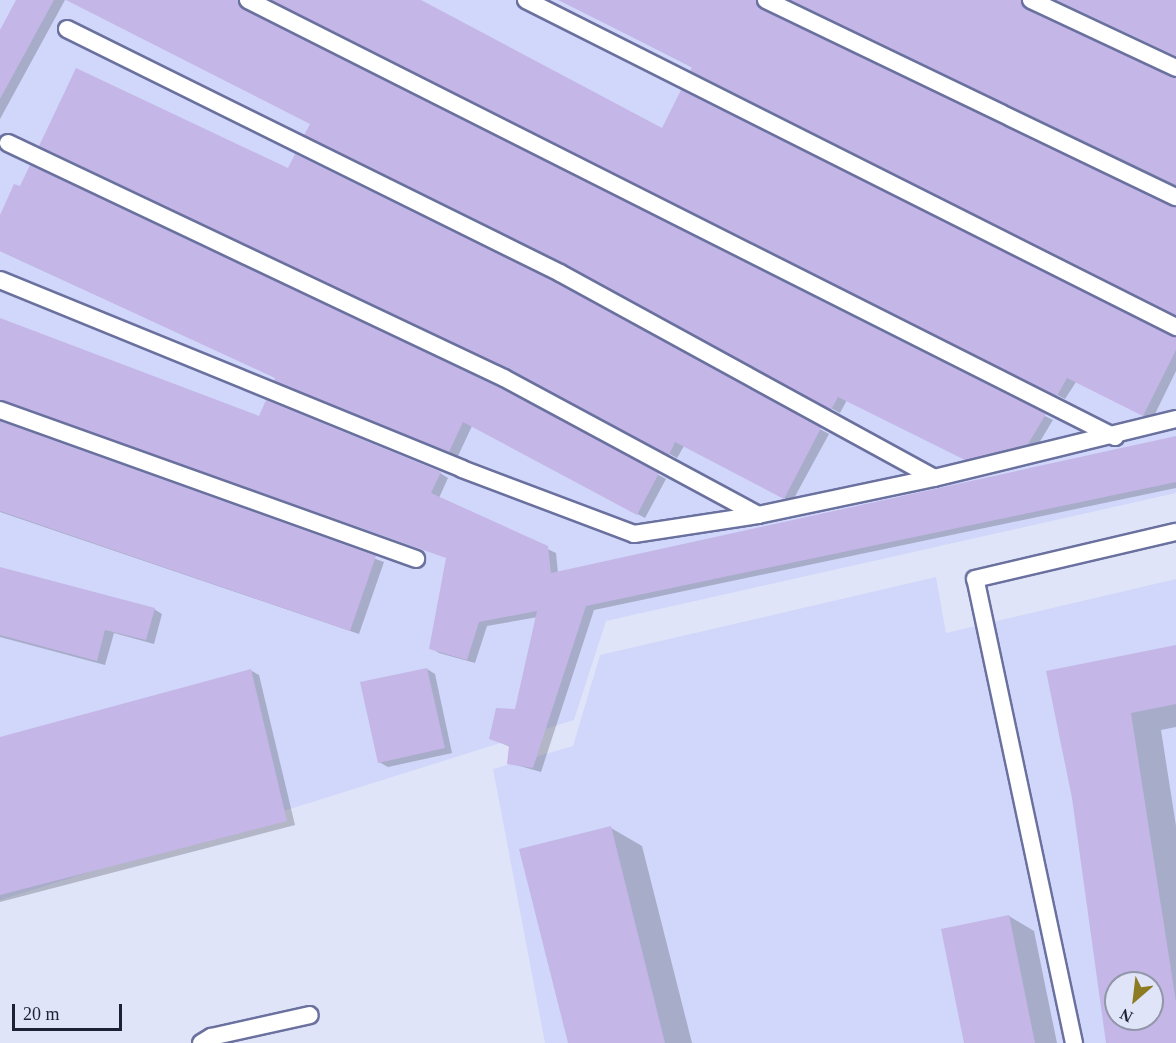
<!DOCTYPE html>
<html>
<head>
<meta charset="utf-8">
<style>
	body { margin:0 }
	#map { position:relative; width:1176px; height:1043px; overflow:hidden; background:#e0e4f8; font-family:Georgia,serif }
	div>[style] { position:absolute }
	.built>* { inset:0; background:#d1d7fa }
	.shadow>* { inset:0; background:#0003 }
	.building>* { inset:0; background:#c4b6e7 }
	.roads { filter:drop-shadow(2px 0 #6a719e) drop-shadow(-2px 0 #6a719e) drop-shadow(0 2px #6a719e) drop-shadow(0 -2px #6a719e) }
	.service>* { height:16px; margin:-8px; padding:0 8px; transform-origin:8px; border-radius:8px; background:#fff }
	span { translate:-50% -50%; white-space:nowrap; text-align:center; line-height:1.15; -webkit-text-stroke:4.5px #e0e4f8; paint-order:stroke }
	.north { position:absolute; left:1104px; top:971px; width:60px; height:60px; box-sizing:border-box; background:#e0e4f8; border:2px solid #9296a9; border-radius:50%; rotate:208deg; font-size:16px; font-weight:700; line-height:24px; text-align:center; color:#1e2133 }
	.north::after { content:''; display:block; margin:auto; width:21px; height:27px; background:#8d7b21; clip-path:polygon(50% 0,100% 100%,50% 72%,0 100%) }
	.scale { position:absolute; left:12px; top:1004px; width:110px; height:27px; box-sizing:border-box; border:3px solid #1e2133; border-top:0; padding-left:8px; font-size:18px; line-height:21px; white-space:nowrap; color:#1e2133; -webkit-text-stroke:4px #e0e4f8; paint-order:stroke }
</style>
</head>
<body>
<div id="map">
	<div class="built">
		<div style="clip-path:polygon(0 0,1176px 0,1176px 493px,606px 621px,574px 720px,0 900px)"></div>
		<div style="clip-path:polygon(evenodd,936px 577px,946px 633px,1176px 579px,1176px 1043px,545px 1043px,493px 769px,573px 746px,600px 655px,936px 577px,1116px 983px,1152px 983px,1152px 1019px,1116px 1019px,1116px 983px)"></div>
	</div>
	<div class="shadow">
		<div style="clip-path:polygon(18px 0,65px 0,0 119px,0 33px)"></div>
		<div style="clip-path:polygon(110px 0,247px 0,245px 7px,251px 15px,1053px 420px,1036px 448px,974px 463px,847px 400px,840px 413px,312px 124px)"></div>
		<div style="clip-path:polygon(273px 0,418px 0,662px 130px,1176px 337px,1176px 371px,1152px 420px,1076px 382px,1065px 399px)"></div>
		<div style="clip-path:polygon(560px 0,765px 0,769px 15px,1176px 207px,1176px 314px)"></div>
		<div style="clip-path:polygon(792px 0,1030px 0,1034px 15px,1176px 79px,1176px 186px)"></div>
		<div style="clip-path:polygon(289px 170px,554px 284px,829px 434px,792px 502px,684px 446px,677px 458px,518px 373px)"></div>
		<div style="clip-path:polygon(0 218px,499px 389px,666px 479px,645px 518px,472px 426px,458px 456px,284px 385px,277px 378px,0 251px)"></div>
		<div style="clip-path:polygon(0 320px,260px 418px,440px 473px,448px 478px,439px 498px,556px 553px,558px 573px,1176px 438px,1176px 488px,594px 610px,541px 772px,509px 763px,510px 747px,490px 738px,516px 710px,538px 617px,487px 626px,475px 663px,439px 653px,431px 648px,448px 558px,12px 404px,0 410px)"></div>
		<div style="clip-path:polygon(0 417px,3px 424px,384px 562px,359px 634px,0 512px)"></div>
		<div style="clip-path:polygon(0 569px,154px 609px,162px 614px,154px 644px,114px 633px,105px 665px,0 637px)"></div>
		<div style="clip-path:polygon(evenodd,1176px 646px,1176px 727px,1161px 730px,1176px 826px,1176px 1043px,1109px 1043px,1074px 798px,1176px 646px,1116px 983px,1152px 983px,1152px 1019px,1116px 1019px,1116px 983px)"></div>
		<div style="clip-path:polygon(427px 669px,435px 674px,452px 753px,388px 767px,379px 762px)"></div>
		<div style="clip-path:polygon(250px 670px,259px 675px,295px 825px,0 902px,0 739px)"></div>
		<div style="clip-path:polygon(611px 828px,642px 846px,692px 1043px,570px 1043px)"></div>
		<div style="clip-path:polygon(1009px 916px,1034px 931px,1057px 1043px,966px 1043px)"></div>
	</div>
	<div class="building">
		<div style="clip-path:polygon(16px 0,54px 0,0 99px,0 30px)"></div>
		<div style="clip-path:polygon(66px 0,238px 0,243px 9px,1046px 414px,1028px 444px,965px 460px,838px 397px,831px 410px,565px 264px,304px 135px,310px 124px)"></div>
		<div style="clip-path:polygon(271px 0,421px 0,662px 128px,681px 90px,1176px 337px,1176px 350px,1143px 416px,1067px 378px,1057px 396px)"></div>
		<div style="clip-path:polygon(558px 0,756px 0,761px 9px,1176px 207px,1176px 315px,690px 71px,692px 67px)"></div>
		<div style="clip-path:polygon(790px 0,1021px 0,1027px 10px,1176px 78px,1176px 185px)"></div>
		<div style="clip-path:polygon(1056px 0,1176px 0,1176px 56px)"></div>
		<div style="clip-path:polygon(76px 68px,288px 168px,295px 154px,555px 282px,821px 428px,784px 499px,675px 442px,669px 455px,508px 369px,39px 146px)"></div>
		<div style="clip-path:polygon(30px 165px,499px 387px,659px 473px,637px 515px,463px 422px,449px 452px,274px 381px,275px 378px,0 251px,0 215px,14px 184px,20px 186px)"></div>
		<div style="clip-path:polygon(0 318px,259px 416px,266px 400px,441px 472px,431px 493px,548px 546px,551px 573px,1176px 436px,1176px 482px,586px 606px,533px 768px,507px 764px,509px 746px,489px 739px,496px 708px,515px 709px,537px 611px,479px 622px,467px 660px,429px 649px,446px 558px,0 400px)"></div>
		<div style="clip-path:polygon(0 421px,376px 556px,350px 631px,0 511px)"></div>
		<div style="clip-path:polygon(0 567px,155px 608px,146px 640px,105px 630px,97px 661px,0 635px)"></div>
		<div style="clip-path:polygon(evenodd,1176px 645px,1176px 704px,1131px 713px,1176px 1002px,1176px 1043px,1106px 1043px,1072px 798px,1046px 671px,1176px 645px,1116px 983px,1152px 983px,1152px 1019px,1116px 1019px,1116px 983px)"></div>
		<div style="clip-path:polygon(427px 668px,445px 748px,378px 763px,360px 682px)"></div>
		<div style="clip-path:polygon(251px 669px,287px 821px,0 895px,0 737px)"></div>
		<div style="clip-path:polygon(611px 826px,665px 1043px,568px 1043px,519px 849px)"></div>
		<div style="clip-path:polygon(1009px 915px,1035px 1043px,964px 1043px,941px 929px)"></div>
	</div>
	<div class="roads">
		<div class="service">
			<div style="left:248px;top:0;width:971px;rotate:26.75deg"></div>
			<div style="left:526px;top:0;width:728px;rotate:26.71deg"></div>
			<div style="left:766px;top:0;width:455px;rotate:25.7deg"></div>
			<div style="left:1031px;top:0;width:160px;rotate:25.1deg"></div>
			<div style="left:67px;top:29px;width:550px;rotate:26.33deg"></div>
			<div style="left:560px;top:273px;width:426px;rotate:28.7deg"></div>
			<div style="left:8px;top:143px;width:549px;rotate:25.35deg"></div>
			<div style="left:504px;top:378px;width:289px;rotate:28.3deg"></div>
			<div style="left:0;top:280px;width:499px;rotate:22.2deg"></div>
			<div style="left:462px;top:469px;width:184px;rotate:20.7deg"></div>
			<div style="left:634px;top:534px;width:125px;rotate:-8.7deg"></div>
			<div style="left:758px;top:515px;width:180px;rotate:-11.9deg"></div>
			<div style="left:934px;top:478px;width:249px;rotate:-13.7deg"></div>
			<div style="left:0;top:410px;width:442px;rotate:19.7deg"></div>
			<div style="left:201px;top:1043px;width:12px;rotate:-31deg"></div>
			<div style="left:211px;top:1037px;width:101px;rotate:-12.5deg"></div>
			<div style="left:1074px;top:1043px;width:474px;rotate:-102deg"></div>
			<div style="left:975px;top:579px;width:206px;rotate:-13.2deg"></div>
		</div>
	</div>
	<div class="north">N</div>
	<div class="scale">20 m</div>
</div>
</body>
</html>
